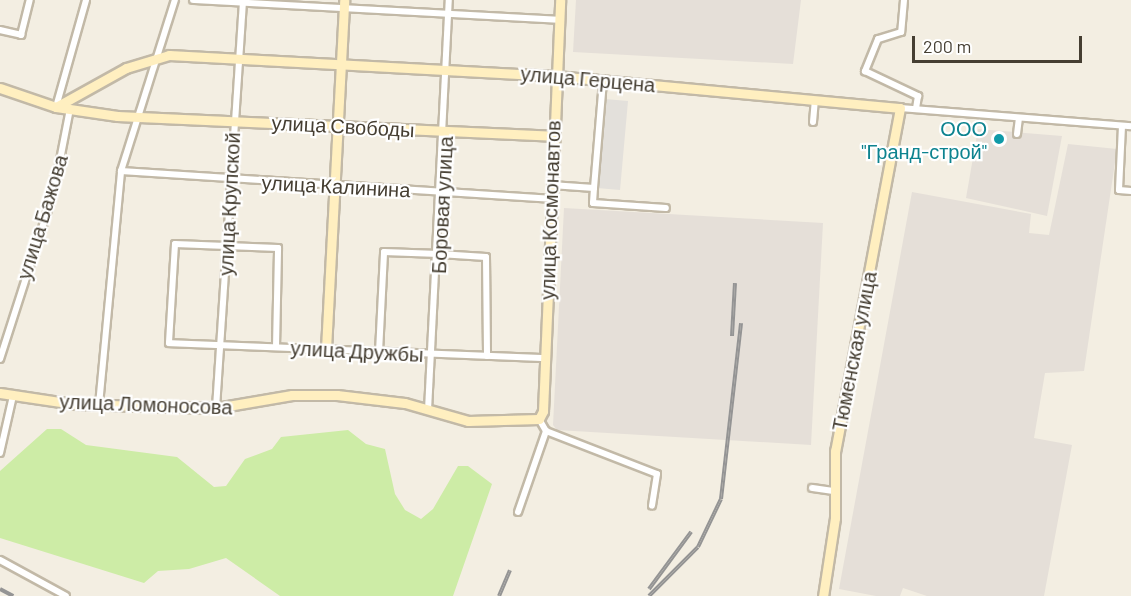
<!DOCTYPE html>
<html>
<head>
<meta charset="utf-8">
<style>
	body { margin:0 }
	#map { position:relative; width:1131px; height:596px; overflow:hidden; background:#f3eee2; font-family:Barlow,sans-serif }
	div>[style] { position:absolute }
	.industrial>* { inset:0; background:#e5dfd8 }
	.green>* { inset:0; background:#cdeca6 }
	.parking>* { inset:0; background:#e3e0db }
	.roads { filter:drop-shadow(2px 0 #c2b9a7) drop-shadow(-2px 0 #c2b9a7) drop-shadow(0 2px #c2b9a7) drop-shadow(0 -2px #c2b9a7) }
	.street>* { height:6px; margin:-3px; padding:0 3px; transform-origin:3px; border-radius:3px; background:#fff }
	.secondary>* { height:9px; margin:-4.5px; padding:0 4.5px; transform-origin:4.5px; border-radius:4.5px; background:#ffefc0 }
	.rail>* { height:4px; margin-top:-2px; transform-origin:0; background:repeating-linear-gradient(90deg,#fff 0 4.5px,#949494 0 9px); box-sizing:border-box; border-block:2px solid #949494 }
	.dots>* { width:16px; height:16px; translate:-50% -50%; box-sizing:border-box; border:3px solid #fff; border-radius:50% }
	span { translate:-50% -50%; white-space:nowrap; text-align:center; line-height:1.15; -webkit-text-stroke:4.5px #fff; paint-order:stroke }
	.street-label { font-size:20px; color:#453e32 }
	.culture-label { font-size:20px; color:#0d838f }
	.right { translate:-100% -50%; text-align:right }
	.scale { position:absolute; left:912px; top:36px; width:170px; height:27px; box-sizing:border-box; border:3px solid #453e32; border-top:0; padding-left:8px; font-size:18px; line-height:21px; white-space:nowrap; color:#453e32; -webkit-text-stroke:4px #fff; paint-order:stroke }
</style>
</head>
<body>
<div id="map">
	<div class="industrial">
		<div style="clip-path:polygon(576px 0,801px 0,793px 64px,573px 52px)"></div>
		<div style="clip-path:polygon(978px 129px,1062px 136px,1047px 216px,966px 198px)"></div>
		<div style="clip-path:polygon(1068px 144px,1117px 149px,1084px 371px,1045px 373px,1034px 438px,1072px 445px,1044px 596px,927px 596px,903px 588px,900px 596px,876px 596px,839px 589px,912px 192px,1031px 214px,1029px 233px,1049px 235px)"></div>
		<div style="clip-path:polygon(564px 208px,823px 223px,811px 445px,557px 430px,553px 425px)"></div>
	</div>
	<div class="green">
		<div style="clip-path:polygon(47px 429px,61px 429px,86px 445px,177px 457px,214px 487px,226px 486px,245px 459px,272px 449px,281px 437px,348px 430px,366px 444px,385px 449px,395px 494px,405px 510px,421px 519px,433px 509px,458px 466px,468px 466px,492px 484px,453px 596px,280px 596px,226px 558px,189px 569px,158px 571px,144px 583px,0 538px,0 471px)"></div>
	</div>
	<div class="parking">
		<div style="clip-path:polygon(605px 99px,628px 101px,620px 190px,597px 188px)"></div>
	</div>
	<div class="roads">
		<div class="street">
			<div style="left:193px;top:0;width:367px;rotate:3.1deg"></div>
			<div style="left:904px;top:0;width:32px;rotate:95deg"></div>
			<div style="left:901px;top:32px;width:24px;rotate:163deg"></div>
			<div style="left:878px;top:39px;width:35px;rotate:112deg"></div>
			<div style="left:865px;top:71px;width:59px;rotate:25.3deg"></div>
			<div style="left:918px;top:96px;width:13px;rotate:99deg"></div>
			<div style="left:0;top:30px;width:22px;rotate:13deg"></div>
			<div style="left:21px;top:35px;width:36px;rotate:-76deg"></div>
			<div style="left:56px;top:107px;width:111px;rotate:-74.3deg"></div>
			<div style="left:900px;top:108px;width:232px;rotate:4.5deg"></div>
			<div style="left:813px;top:122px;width:22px;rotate:-85deg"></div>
			<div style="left:1122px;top:126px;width:64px;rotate:92.7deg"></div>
			<div style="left:1119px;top:190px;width:12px;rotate:5deg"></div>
			<div style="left:1017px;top:134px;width:16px;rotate:-83deg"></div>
			<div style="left:121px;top:171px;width:430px;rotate:3.7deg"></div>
			<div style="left:551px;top:185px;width:43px;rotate:4deg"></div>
			<div style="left:594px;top:188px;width:108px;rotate:-85.2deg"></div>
			<div style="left:594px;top:188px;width:15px;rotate:94deg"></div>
			<div style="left:593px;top:203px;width:73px;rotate:3.9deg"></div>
			<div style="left:276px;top:347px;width:99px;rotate:-88.8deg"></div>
			<div style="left:278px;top:248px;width:103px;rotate:-177.8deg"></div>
			<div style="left:175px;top:244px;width:99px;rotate:93.5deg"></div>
			<div style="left:169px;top:343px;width:376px;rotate:2.3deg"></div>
			<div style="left:379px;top:352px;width:100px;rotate:-87.1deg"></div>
			<div style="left:384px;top:252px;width:55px;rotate:2.1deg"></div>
			<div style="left:439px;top:254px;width:47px;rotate:3.7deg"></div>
			<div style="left:486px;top:257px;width:99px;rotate:89.4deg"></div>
			<div style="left:0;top:359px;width:176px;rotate:-72.2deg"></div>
			<div style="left:54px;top:191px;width:84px;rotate:-79deg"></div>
			<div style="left:99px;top:405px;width:235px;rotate:-84.6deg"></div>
			<div style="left:121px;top:171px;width:179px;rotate:-72.5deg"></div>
			<div style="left:216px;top:408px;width:409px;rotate:-86.2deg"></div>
			<div style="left:428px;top:410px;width:411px;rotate:-87.1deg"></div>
			<div style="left:546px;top:431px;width:119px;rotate:21.2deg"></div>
			<div style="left:657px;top:474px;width:32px;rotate:99deg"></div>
			<div style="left:0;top:453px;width:58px;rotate:-77.2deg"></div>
			<div style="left:812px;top:488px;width:22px;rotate:8deg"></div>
			<div style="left:518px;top:512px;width:86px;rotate:-70.9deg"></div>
			<div style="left:546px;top:431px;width:14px;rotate:-120deg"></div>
			<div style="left:0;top:560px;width:75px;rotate:28.6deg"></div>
		</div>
		<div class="secondary">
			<div style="left:0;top:88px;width:59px;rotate:18.7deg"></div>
			<div style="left:56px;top:107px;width:62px;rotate:8.4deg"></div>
			<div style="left:117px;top:116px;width:436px;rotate:2.6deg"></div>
			<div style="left:56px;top:107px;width:80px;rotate:-29.1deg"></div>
			<div style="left:126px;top:68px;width:45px;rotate:-16.8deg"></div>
			<div style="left:169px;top:55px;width:387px;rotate:3.1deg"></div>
			<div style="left:555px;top:76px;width:346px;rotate:5.3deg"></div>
			<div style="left:900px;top:108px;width:349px;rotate:100.7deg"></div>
			<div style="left:835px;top:451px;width:67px;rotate:90deg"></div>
			<div style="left:835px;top:518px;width:79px;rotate:98.7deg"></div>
			<div style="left:326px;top:349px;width:349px;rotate:-87deg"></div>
			<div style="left:0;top:393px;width:75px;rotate:8.5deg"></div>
			<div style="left:74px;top:404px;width:142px;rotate:1.6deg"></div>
			<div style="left:216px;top:408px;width:77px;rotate:-9.7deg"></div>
			<div style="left:292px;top:395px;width:45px"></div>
			<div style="left:337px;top:395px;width:68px;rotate:6.7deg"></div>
			<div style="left:405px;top:403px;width:66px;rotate:15.9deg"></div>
			<div style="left:468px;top:421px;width:71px;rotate:-1.6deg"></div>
			<div style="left:539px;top:419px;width:9px;rotate:-63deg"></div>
			<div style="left:543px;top:411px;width:411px;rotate:-87.6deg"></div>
		</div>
	</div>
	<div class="rail">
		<div style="left:732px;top:336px;width:53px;rotate:-86.8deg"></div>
		<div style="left:0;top:589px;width:15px;rotate:28deg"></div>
		<div style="left:649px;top:589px;width:71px;rotate:-53.6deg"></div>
		<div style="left:499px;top:596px;width:28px;rotate:-67deg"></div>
		<div style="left:649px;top:596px;width:69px;rotate:-45deg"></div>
		<div style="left:698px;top:547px;width:53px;rotate:-64.4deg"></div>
		<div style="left:721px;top:499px;width:177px;rotate:-83.5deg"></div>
	</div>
	<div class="dots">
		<div style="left:999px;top:139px;background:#0f9aa8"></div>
	</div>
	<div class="street-label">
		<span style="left:588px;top:79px;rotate:5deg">улица Герцена</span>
		<span style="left:343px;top:126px;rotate:3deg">улица Свободы</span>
		<span style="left:336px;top:186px;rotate:3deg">улица Калинина</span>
		<span style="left:229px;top:204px;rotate:-87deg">улица Крупской</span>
		<span style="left:442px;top:205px;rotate:-87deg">Боровая улица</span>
		<span style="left:550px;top:210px;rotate:-88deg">улица Космонавтов</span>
		<span style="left:42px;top:217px;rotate:-73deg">улица Бажова</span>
		<span style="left:357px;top:351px;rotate:3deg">улица Дружбы</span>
		<span style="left:854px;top:351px;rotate:-79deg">Тюменская улица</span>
		<span style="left:146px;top:404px;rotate:2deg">улица Ломоносова</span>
	</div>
	<div class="culture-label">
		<span class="right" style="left:987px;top:140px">ООО<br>"Гранд-строй"</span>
	</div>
	<div class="scale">200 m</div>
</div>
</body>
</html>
